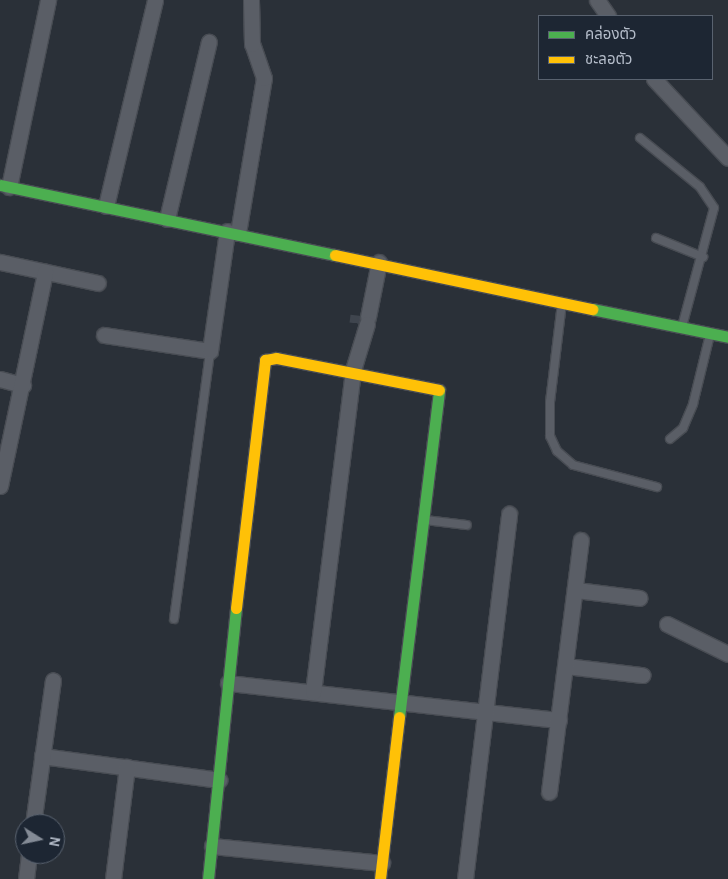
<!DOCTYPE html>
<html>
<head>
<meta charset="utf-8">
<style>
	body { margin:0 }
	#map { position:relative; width:728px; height:879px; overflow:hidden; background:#2a3038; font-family:"Alegreya Sans","Noto Sans Thai",sans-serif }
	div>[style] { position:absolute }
	.street-tunnel>* { height:15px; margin-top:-7.5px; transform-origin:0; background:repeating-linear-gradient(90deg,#3f454e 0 15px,transparent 0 23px) }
	.roads { filter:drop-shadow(1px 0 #484c53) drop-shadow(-1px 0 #484c53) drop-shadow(0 1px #484c53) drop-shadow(0 -1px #484c53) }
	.lane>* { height:8px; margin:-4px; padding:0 4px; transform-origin:4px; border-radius:4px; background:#5a5e66 }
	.street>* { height:15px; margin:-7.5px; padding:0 7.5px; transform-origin:7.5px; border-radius:7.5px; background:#5a5e66 }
	.fast>* { height:11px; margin:-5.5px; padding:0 5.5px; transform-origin:5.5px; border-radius:5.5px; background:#4caf50 }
	.slow>* { height:11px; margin:-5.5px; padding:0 5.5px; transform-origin:5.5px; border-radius:5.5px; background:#ffc107 }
	span { translate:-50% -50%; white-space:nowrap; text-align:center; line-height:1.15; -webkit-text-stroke:4.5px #1d2633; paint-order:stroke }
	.legend { position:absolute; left:538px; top:15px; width:175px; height:65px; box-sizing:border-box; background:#1d2633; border:1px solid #59626f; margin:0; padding:6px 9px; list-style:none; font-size:15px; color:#b4bcc9 }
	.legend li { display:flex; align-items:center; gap:10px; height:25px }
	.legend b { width:25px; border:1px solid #59626f }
	.north { position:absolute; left:15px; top:814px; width:50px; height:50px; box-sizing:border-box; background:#1d2633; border:1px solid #59626f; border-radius:50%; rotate:100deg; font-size:14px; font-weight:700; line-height:20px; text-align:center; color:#b4bcc9 }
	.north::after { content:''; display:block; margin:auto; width:18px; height:22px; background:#848b96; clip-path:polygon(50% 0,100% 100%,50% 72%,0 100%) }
</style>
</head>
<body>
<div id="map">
	<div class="street-tunnel">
		<div style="left:357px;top:323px;width:8px;rotate:-83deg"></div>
	</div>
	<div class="roads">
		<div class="lane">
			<div style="left:640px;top:138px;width:77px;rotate:39.2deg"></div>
			<div style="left:700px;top:187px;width:25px;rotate:56deg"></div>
			<div style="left:714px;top:208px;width:123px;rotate:105.1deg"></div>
			<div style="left:656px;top:238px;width:51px;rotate:22deg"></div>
			<div style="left:562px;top:303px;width:100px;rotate:96.9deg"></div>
			<div style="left:550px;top:402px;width:34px;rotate:90deg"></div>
			<div style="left:550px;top:436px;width:17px;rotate:65deg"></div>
			<div style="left:557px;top:451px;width:21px;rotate:41deg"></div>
			<div style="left:573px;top:465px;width:87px;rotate:14.7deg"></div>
			<div style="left:670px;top:439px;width:17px;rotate:-40deg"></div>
			<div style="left:683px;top:428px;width:26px;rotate:-67deg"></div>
			<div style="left:693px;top:404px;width:71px;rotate:-76.2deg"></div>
			<div style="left:425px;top:520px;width:42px;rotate:6.8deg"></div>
			<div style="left:174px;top:619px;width:270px;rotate:-82.3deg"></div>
		</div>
		<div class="street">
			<div style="left:597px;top:0;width:19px;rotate:55deg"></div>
			<div style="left:654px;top:79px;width:108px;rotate:46.9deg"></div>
			<div style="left:9px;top:187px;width:191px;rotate:-78.2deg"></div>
			<div style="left:106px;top:206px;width:212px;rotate:-76.6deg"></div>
			<div style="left:167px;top:219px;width:182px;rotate:-76.7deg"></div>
			<div style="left:238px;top:233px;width:157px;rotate:-80.5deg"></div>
			<div style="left:264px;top:78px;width:36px;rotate:-109deg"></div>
			<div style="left:252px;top:44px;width:44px;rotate:-91.3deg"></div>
			<div style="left:0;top:262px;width:100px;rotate:12.1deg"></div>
			<div style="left:368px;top:317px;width:56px;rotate:-78.7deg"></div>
			<div style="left:104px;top:335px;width:107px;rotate:8.6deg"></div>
			<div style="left:210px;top:351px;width:121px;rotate:-81.9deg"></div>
			<div style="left:0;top:379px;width:24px;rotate:15deg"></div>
			<div style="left:0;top:486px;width:219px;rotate:-78.1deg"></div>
			<div style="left:576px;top:590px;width:64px;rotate:7.1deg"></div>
			<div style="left:667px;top:624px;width:68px;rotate:26.2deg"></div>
			<div style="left:566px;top:666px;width:77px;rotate:6.8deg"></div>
			<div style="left:228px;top:683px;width:333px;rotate:6.4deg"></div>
			<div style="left:313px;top:692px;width:324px;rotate:-82.9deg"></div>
			<div style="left:353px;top:370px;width:48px;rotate:-73.1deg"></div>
			<div style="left:42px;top:756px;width:179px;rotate:7.7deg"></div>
			<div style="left:549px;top:792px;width:254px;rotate:-82.8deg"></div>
			<div style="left:33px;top:824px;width:145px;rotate:-82.1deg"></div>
			<div style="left:212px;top:846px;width:171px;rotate:5.7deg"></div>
			<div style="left:26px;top:879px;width:25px;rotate:-83deg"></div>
			<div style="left:113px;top:879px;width:113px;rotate:-82.9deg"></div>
			<div style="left:465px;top:879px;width:368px;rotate:-83.1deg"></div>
		</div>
		<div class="fast">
			<div style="left:0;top:185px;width:342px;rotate:11.8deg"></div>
			<div style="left:592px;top:309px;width:139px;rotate:11.6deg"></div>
			<div style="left:399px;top:717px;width:329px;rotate:-83deg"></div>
			<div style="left:208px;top:879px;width:272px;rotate:-84.1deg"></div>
		</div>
		<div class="slow">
			<div style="left:335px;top:255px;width:263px;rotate:11.9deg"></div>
			<div style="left:236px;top:608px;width:250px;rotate:-83.3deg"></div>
			<div style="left:265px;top:360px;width:11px;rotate:-10deg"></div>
			<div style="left:276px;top:358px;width:166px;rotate:11.1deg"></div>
			<div style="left:380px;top:879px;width:163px;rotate:-83.3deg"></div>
		</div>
	</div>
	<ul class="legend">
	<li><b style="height:6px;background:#4caf50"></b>คล่องตัว</li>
	<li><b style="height:6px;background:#ffc107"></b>ชะลอตัว</li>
	</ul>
	<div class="north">N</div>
</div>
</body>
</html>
